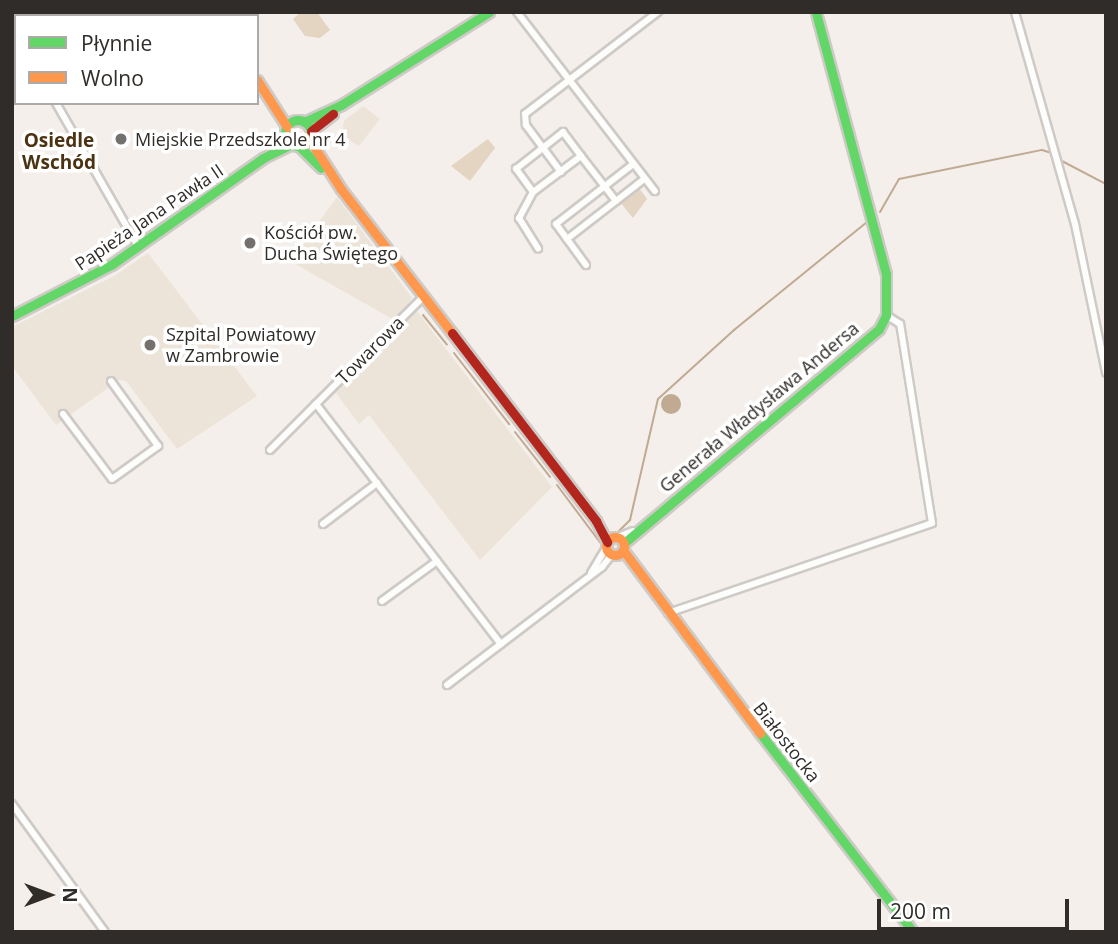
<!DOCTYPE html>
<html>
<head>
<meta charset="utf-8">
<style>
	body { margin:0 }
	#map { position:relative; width:1118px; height:944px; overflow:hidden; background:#f4efea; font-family:"Open Sans",sans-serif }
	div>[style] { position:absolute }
	.built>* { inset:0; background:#ede4d9 }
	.green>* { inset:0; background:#e4d4c2 }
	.water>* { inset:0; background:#c0aa92 }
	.round { border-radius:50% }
	.stream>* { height:2px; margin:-1px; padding:0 1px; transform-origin:1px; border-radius:1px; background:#c0aa92 }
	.roads { filter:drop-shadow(2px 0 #cecac6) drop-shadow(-2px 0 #cecac6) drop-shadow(0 2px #cecac6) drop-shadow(0 -2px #cecac6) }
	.street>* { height:6px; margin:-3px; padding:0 3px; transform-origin:3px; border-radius:3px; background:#fdfdfc }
	.fast>* { height:9px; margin:-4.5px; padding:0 4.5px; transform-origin:4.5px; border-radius:4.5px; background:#63d668 }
	.fast>.ring { margin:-4.5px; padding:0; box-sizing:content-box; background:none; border:9px solid #63d668; border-radius:50% }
	.slow>* { height:9px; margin:-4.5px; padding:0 4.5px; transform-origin:4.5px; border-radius:4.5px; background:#ff974d }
	.slow>.ring { margin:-4.5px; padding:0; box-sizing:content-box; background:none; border:9px solid #ff974d; border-radius:50% }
	.jam>* { height:9px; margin:-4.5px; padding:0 4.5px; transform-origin:4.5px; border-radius:4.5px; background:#b3261e }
	.dots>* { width:19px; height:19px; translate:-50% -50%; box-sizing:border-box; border:4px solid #fff; border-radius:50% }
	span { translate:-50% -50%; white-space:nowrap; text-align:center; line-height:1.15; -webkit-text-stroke:7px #fff; paint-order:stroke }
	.poi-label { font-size:18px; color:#2f2c29 }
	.left { translate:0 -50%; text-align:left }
	.street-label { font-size:18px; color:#2f2c29 }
	.neighbourhood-label { font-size:19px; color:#4b3210; font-weight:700 }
	.frame { position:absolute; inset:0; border:14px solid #2f2c29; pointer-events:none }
	.legend { position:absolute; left:14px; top:14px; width:245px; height:91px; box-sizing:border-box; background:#fff; border:2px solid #acaba9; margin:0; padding:9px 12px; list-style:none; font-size:21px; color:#2f2c29 }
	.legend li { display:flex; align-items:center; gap:14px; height:35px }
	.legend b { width:35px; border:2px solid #acaba9 }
	.north { position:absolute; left:14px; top:860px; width:70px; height:70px; -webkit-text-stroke:5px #fff; paint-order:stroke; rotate:90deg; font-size:19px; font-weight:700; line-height:28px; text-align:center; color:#2f2c29 }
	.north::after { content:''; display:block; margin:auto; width:24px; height:32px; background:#2f2c29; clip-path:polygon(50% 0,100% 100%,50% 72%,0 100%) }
	.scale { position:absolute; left:877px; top:899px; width:192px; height:32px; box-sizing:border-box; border:4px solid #2f2c29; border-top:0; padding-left:9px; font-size:21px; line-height:24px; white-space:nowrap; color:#2f2c29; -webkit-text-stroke:5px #fff; paint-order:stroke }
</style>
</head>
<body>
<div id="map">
	<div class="built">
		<div style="clip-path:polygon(363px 106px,380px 119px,359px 146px,342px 136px,344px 121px)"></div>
		<div style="clip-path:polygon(337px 197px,412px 298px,396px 321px,290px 261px)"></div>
		<div style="clip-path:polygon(148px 253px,257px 396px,177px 449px,126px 381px,119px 380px,56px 425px,12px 366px,12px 327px,114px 276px)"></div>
		<div style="clip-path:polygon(416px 310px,552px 487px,480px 560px,369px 415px,359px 424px,336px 393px)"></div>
	</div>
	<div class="green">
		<div style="clip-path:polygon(301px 12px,317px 12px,330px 30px,320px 38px,305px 36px,293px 19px)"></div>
		<div style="clip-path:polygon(488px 139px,495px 148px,470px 181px,451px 166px)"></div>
		<div style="clip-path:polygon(639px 188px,647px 199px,633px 218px,620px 202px)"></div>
	</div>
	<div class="water">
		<div class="round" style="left:661px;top:394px;width:20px;height:20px"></div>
	</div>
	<div class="stream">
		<div style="left:1060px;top:160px;width:52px;rotate:27.6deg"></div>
		<div style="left:880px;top:212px;width:38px;rotate:-60deg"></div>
		<div style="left:899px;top:179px;width:146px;rotate:-11.5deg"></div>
		<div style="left:1042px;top:150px;width:10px;rotate:17deg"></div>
		<div style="left:423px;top:315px;width:38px;rotate:51deg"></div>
		<div style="left:454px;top:353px;width:90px;rotate:52.2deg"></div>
		<div style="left:515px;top:432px;width:57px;rotate:52.1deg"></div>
		<div style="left:557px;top:485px;width:75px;rotate:53.1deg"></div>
		<div style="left:619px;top:531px;width:16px;rotate:-45deg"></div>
		<div style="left:630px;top:520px;width:124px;rotate:-77deg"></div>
		<div style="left:658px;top:399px;width:103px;rotate:-42.2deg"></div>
		<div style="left:734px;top:330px;width:171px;rotate:-39.1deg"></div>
	</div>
	<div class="roads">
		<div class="street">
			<div style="left:517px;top:12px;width:226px;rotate:52.4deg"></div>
			<div style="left:1015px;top:12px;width:220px;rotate:74.2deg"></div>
			<div style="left:1075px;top:224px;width:152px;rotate:78.2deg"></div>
			<div style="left:12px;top:26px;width:7px;rotate:56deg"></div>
			<div style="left:56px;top:103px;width:165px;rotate:60.2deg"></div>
			<div style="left:563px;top:132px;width:30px;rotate:53deg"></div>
			<div style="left:581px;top:156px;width:60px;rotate:143.1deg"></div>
			<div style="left:533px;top:192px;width:29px;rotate:-126deg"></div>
			<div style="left:516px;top:169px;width:60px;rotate:-38.2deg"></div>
			<div style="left:561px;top:172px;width:59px;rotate:-126.7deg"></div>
			<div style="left:526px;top:125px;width:11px;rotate:-95deg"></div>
			<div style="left:525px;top:114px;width:168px;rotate:-37.5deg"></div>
			<div style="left:533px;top:192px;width:30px;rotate:118deg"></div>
			<div style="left:519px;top:218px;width:36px;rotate:58deg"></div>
			<div style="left:616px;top:201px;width:36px;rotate:-38deg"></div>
			<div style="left:567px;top:239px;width:62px;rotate:-37.8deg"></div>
			<div style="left:616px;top:201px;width:57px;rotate:-127.9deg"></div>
			<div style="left:586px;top:265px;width:51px;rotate:-126.2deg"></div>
			<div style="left:556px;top:224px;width:96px;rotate:-37.8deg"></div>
			<div style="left:316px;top:404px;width:303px;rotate:52.4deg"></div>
			<div style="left:63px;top:414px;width:81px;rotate:53deg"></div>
			<div style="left:112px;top:479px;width:57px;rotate:-35.7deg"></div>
			<div style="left:158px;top:446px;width:80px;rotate:-125.9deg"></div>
			<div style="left:270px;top:450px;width:216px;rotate:-45deg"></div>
			<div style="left:323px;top:524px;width:68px;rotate:-37.2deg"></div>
			<div style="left:618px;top:537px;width:16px;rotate:-22deg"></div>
			<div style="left:591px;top:573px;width:29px;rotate:-59deg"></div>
			<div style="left:382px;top:601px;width:68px;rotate:-36deg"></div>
			<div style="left:668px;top:613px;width:279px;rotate:-18.8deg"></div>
			<div style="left:932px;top:523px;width:202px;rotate:-99.1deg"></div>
			<div style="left:900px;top:324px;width:17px;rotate:-147deg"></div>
			<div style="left:447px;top:685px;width:195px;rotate:-37.3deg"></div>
			<div style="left:602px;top:567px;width:16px;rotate:-52deg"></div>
			<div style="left:12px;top:804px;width:158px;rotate:54deg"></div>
		</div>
		<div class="fast">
			<div style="left:205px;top:12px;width:5px;rotate:53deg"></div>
			<div class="ring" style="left:285px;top:120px;width:17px;height:17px"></div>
			<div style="left:304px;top:122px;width:41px;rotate:-24.7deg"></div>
			<div style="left:341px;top:105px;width:175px;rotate:-32.1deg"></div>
			<div style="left:299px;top:146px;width:31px;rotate:45deg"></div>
			<div style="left:12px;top:316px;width:111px;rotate:-27.3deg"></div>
			<div style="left:111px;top:265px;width:186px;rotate:-35.1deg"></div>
			<div style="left:263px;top:158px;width:32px;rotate:-26deg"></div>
			<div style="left:624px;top:543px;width:333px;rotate:-40deg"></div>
			<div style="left:879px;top:329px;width:16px;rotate:-63deg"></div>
			<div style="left:886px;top:315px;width:41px;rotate:-90deg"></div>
			<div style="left:886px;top:274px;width:271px;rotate:-105deg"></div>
			<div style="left:760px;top:733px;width:251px;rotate:52.4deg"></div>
		</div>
		<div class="slow">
			<div style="left:257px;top:80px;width:56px;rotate:57.4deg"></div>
			<div style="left:309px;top:139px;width:59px;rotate:57.4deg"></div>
			<div style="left:341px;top:189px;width:182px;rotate:52.4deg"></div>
			<div class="ring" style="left:606px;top:537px;width:9px;height:9px"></div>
			<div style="left:623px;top:550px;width:229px;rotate:53.2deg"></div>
		</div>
		<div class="jam">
			<div style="left:311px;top:131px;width:28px;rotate:-38deg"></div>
			<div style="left:452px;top:333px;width:237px;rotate:52.5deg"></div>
			<div style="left:596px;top:521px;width:24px;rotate:62deg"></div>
		</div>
	</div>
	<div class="dots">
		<div style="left:121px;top:139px;background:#74706d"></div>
		<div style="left:250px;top:243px;background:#74706d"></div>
		<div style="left:150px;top:345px;background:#74706d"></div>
	</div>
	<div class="poi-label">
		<span class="left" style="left:135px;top:139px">Miejskie Przedszkole nr 4</span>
		<span class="left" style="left:264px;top:243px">Kościół pw.<br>Ducha Świętego</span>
		<span class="left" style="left:166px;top:345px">Szpital Powiatowy<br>w Zambrowie</span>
	</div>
	<div class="street-label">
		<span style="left:149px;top:217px;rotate:-34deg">Papieża Jana Pawła II</span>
		<span style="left:370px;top:350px;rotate:-45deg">Towarowa</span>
		<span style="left:759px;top:407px;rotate:-40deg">Generała Władysława Andersa</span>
		<span style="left:787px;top:742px;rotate:52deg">Białostocka</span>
	</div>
	<div class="neighbourhood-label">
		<span style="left:59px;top:152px">Osiedle<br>Wschód</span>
	</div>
	<div class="frame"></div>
	<ul class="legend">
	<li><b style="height:9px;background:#63d668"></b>Płynnie</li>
	<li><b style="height:9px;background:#ff974d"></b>Wolno</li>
	</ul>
	<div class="north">N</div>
	<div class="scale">200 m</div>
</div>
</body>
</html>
